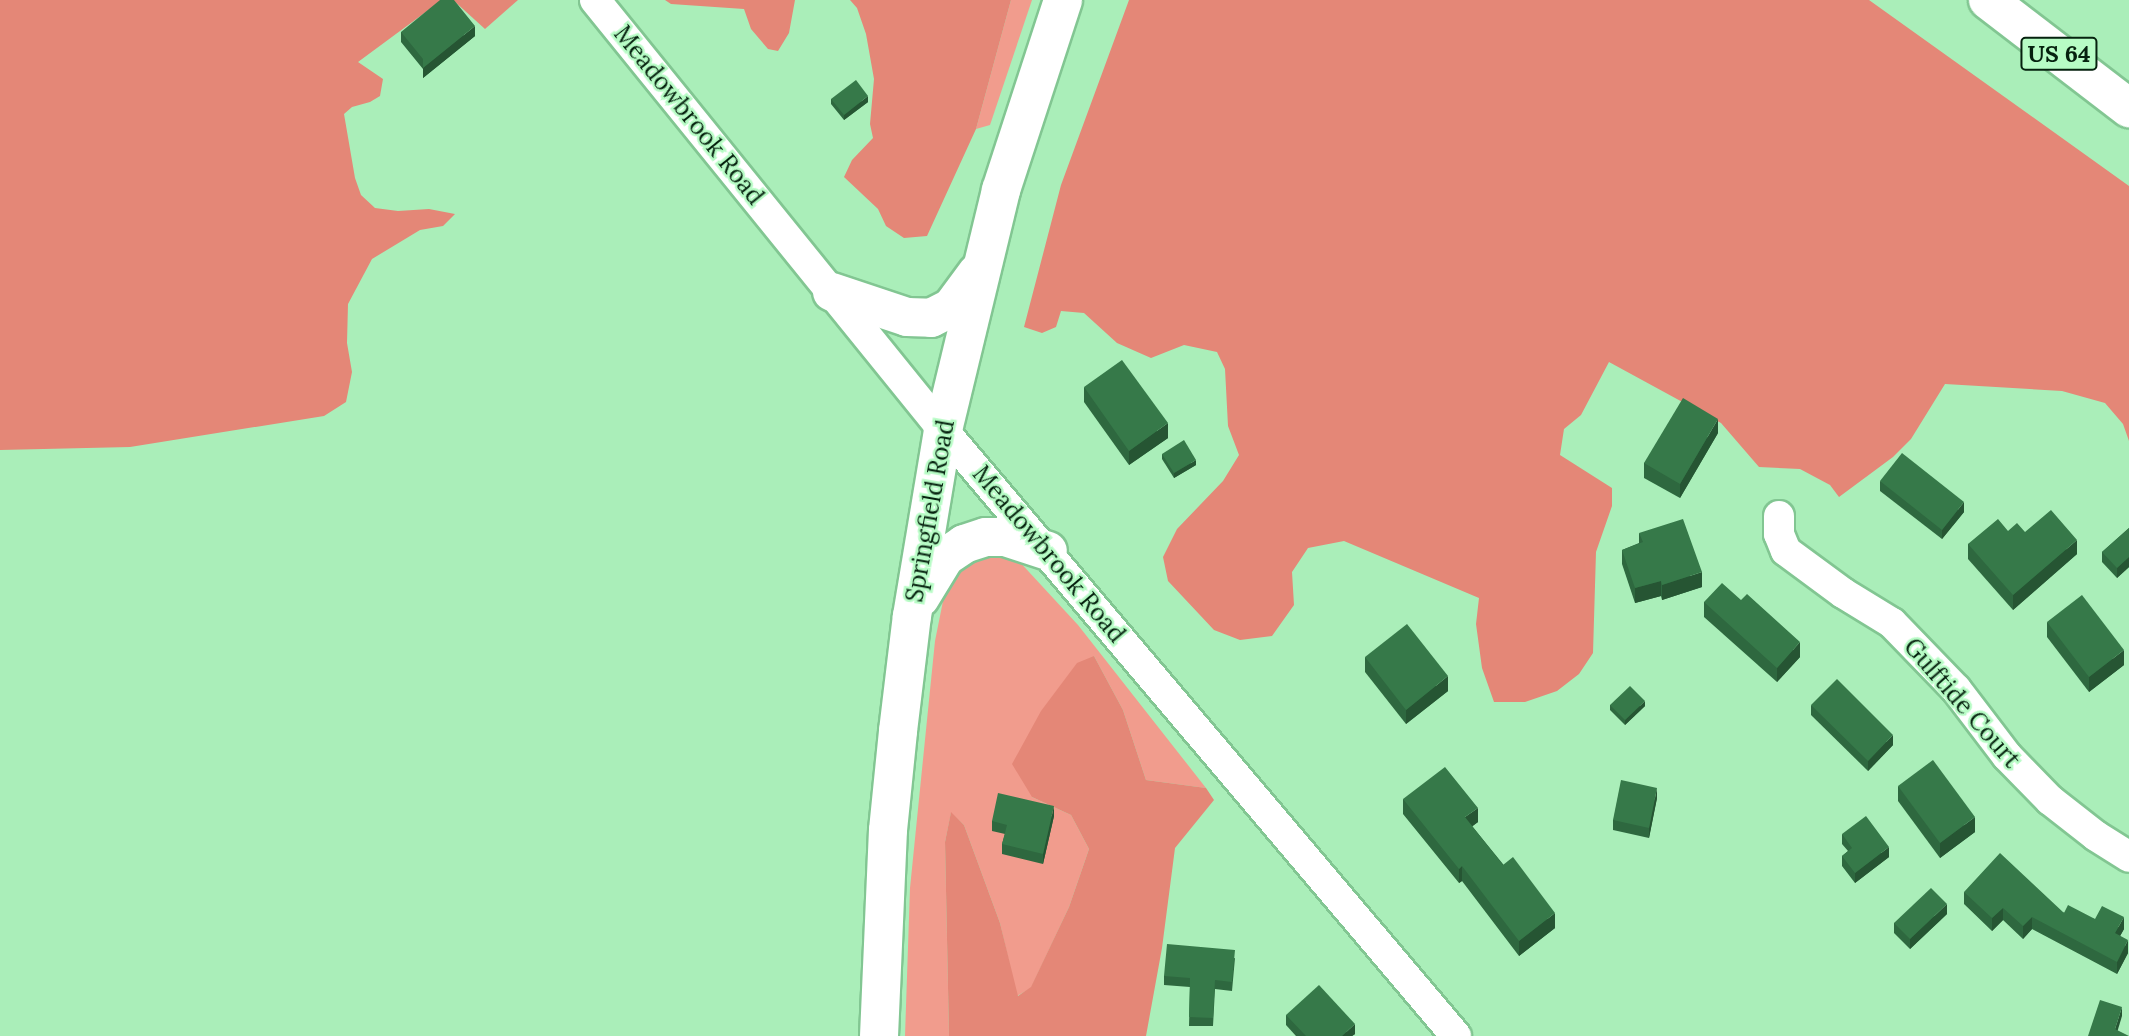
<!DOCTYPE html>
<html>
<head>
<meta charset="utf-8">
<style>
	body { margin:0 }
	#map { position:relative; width:2129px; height:1036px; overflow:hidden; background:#aaeeb9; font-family:Lora,serif }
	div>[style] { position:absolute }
	.green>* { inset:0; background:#f19c8d }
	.forest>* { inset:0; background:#e48777 }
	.roads { filter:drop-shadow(2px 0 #82c692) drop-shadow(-2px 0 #82c692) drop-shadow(0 2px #82c692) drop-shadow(0 -2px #82c692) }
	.minor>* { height:30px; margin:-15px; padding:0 15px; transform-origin:15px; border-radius:15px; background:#fff }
	.major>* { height:38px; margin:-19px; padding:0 19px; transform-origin:19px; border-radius:19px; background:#fff }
	.highway>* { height:38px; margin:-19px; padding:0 19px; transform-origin:19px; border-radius:19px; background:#fff }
	.wall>* { inset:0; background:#2e683f }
	.shaded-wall>* { inset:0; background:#265533 }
	.building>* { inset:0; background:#367949 }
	span { translate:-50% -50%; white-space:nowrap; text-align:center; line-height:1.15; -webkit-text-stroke:5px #b7fcc5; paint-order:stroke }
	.shield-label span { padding:2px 5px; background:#b7fcc5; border:2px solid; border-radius:5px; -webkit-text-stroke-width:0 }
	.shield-label { font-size:23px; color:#06220f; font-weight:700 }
	.street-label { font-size:24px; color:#06220f }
</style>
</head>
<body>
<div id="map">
	<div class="green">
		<div style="clip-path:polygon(1011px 0,1032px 0,990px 125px,976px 129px)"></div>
		<div style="clip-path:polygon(995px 550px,1017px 559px,1078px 625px,1206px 788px,1146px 780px,1123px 710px,1094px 656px,1032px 797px,1071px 815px,1089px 849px,1069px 907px,1031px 988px,1017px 996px,1000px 923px,964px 825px,951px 813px,945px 842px,949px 1036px,905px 1036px,910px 888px,935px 641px,949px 571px)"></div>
	</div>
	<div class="forest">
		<div style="clip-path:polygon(0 0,442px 0,358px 62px,383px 79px,380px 96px,370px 102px,352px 107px,344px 114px,355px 178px,361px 195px,375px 208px,398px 211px,429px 209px,455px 214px,443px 226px,420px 230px,372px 259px,348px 304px,347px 343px,352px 372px,346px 402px,324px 416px,130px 447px,0 450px)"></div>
		<div style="clip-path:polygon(453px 0,518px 0,485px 29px)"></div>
		<div style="clip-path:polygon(665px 0,795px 0,789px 33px,778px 51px,768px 49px,751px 29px,744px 9px,671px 4px)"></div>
		<div style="clip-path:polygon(850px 0,1011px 0,976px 129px,927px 236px,904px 238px,886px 226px,878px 209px,844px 177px,852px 160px,873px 138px,870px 124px,874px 79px,866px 34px,857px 8px)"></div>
		<div style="clip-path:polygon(1129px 0,1869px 0,2129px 186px,2129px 441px,2123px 424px,2105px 403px,2062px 391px,1945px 384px,1911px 439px,1893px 457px,1839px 497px,1830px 485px,1800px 469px,1759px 467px,1721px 423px,1609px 362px,1581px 415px,1564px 429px,1560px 455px,1612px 488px,1612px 506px,1596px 552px,1593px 653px,1579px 674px,1557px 691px,1525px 702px,1494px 702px,1482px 668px,1476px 624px,1479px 598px,1344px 541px,1308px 548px,1292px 572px,1294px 605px,1272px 636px,1240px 640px,1214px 630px,1168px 581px,1163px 557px,1177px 529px,1223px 481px,1239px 455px,1228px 426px,1225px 369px,1217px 352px,1184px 345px,1151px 358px,1117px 343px,1084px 313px,1061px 311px,1056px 327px,1042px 333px,1024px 327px,1061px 185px)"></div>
		<div style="clip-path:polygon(1094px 656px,1123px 710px,1146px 780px,1206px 788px,1214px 800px,1175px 848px,1162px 948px,1146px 1036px,949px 1036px,945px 842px,951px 812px,964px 825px,1000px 923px,1018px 996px,1031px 987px,1069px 907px,1089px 849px,1071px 815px,1032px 797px,1012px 764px,1041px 711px,1077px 663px)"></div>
	</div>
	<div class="roads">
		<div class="minor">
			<div style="left:595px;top:0;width:553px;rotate:51.02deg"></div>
			<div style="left:943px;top:430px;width:794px;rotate:49.75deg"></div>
			<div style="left:1779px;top:516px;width:18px;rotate:90deg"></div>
			<div style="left:1779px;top:534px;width:18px;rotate:68deg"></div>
			<div style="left:1786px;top:551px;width:71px;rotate:36.4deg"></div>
			<div style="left:1843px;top:593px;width:57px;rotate:31.5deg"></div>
			<div style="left:1892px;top:623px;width:92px;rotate:45.9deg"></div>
			<div style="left:1956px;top:689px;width:84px;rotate:52.7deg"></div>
			<div style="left:2007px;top:756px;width:62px;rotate:45.7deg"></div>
			<div style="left:2050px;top:800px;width:58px;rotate:38deg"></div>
			<div style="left:2096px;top:836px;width:39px;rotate:32deg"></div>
		</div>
		<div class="major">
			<div style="left:832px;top:292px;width:79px;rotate:18.4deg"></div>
			<div style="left:907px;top:317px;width:24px;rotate:2deg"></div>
			<div style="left:931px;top:318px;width:22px;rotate:-27deg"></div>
			<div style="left:951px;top:308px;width:44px;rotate:-53.4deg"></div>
			<div style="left:920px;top:598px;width:48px;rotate:-58.6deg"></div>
			<div style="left:945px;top:557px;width:23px;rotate:-34deg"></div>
			<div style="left:964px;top:544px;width:23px;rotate:-18deg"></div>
			<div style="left:986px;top:537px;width:19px"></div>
			<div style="left:1005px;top:537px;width:45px;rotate:18deg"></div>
			<div style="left:879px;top:1036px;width:206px;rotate:-87.5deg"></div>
			<div style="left:888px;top:830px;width:100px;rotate:-84.2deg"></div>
			<div style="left:898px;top:731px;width:116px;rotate:-83.1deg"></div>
			<div style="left:912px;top:616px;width:189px;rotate:-80.5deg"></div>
			<div style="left:943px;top:430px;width:247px;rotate:-76.4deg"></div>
			<div style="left:1001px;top:190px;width:200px;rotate:-71.9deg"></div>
		</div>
		<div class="highway">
			<div style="left:1988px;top:0;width:178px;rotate:37.5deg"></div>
		</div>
	</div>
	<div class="wall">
		<div style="clip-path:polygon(401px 32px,475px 36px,423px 78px,423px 69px,401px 42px)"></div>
		<div style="clip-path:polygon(831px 99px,868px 102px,844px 120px,831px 104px)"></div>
		<div style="clip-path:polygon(1084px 387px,1168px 438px,1129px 465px,1084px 402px)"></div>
		<div style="clip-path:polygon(1718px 433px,1680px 498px,1644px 478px,1644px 463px)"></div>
		<div style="clip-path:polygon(1162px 454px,1196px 465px,1174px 478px,1162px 459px)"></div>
		<div style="clip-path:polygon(1880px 481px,1964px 512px,1942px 539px,1880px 491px)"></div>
		<div style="clip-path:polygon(2129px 528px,2129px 567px,2117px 578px,2102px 562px,2102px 552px)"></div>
		<div style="clip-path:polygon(2008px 531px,2025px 532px,2077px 554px,2013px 610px,1968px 559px,1968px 544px)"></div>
		<div style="clip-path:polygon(1639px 533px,1702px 587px,1662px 600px,1661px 596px,1635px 603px,1622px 564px,1622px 550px,1639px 543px)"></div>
		<div style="clip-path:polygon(1741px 600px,1800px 657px,1777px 682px,1704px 617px,1704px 602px)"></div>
		<div style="clip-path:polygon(2047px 622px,2124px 665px,2089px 692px,2047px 637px)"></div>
		<div style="clip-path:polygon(1365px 657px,1448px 691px,1406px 724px,1365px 672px)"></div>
		<div style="clip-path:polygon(1610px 705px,1645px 706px,1625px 725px,1610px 710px)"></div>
		<div style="clip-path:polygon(1811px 705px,1893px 745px,1868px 771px,1811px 715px)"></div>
		<div style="clip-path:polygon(1898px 786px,1975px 832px,1940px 858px,1898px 801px)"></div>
		<div style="clip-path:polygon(1657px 798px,1649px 838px,1613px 830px,1613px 820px)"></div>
		<div style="clip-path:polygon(1403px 799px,1478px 822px,1472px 826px,1555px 928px,1519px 956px,1462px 881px,1459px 883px,1403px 814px)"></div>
		<div style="clip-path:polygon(1054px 816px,1043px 864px,1002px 854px,1002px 844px,1005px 834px,992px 831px,992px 821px)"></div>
		<div style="clip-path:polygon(1842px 834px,1889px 857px,1855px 883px,1842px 866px,1842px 856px,1848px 851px,1842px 844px)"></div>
		<div style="clip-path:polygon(1964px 892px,2095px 919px,2124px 929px,2120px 936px,2128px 953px,2117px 974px,2032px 929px,2023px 939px,2003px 920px,1992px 931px,1964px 904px)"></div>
		<div style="clip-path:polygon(1947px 914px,1910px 949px,1894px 933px,1894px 923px)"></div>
		<div style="clip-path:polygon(1235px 958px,1232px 991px,1215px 989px,1213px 1026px,1189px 1026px,1190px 987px,1164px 985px,1164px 976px)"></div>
		<div style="clip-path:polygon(1286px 1015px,1355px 1034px,1352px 1036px,1296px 1036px,1286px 1025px)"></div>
	</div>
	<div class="shaded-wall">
		<div style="clip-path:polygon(475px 26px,475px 36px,423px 78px,423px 68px)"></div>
		<div style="clip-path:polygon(868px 96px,868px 102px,844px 120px,844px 115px)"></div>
		<div style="clip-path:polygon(1718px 419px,1718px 433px,1680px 498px,1680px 484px)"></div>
		<div style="clip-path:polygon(1168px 423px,1168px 438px,1129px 465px,1129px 451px)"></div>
		<div style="clip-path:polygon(1196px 460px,1196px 465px,1174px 478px,1174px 473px)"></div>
		<div style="clip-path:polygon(1964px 502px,1964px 512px,1942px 539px,1942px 530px)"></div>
		<div style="clip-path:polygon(2077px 540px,2077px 554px,2013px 610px,2013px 595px)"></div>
		<div style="clip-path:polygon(2129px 557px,2129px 567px,2117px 578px,2117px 568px)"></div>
		<div style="clip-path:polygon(1702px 572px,1702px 587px,1662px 600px,1662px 585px)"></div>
		<div style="clip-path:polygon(1661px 581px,1661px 596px,1635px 603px,1635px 588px)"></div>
		<div style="clip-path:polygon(1800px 642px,1800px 657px,1777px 682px,1777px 668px)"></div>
		<div style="clip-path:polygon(2124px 650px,2124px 665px,2089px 692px,2089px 677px)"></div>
		<div style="clip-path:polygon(1448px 676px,1448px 691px,1406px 724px,1406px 710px)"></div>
		<div style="clip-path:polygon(1645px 701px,1645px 706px,1625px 725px,1625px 720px)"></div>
		<div style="clip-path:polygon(1893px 735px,1893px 745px,1868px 771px,1868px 761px)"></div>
		<div style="clip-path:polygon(1657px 788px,1657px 798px,1649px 838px,1649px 828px)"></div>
		<div style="clip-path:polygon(1054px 806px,1054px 816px,1043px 864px,1043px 854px)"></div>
		<div style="clip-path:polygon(1478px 808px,1478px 822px,1465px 832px,1465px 817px)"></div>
		<div style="clip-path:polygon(1975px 817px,1975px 832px,1940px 858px,1940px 843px)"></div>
		<div style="clip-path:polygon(1889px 847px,1889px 857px,1855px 883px,1855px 873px)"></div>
		<div style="clip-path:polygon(1462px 866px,1462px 881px,1459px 883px,1459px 869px)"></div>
		<div style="clip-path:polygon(1947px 904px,1947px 914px,1910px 949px,1910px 939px)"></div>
		<div style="clip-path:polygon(2003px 908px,2003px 920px,1992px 931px,1992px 918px)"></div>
		<div style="clip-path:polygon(1555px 913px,1555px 928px,1519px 956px,1519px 941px)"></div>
		<div style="clip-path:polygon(2032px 917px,2032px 929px,2023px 939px,2023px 926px)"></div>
		<div style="clip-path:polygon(2124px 917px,2124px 929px,2115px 945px,2115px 933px)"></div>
		<div style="clip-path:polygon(2128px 940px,2128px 953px,2117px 974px,2117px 962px)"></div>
		<div style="clip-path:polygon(2122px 1007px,2122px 1016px,2116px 1036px,2115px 1029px)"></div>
		<div style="clip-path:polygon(1355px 1024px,1355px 1034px,1352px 1036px,1342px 1036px)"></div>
	</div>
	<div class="building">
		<div style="clip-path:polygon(440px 0,454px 0,475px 26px,423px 68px,423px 59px,401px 32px)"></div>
		<div style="clip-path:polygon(856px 80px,868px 96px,844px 115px,831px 99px)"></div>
		<div style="clip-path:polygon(1122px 360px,1168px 423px,1129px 451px,1084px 387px)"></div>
		<div style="clip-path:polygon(1683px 398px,1718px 419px,1680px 484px,1644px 463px)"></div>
		<div style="clip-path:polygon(1184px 440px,1196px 460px,1174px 473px,1162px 454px)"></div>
		<div style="clip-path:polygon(1902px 453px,1964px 502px,1942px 530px,1880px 481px)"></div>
		<div style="clip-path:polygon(2051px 510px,2077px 540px,2013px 595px,1968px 544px,1998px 519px,2008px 531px,2017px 523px,2025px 532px)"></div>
		<div style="clip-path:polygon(1683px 519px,1702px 572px,1662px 585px,1661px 581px,1635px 588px,1622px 550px,1643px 542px,1639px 533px)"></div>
		<div style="clip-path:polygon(2129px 528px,2129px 557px,2117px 568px,2102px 552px)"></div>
		<div style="clip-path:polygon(1722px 583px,1741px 600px,1747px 594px,1800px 642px,1777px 668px,1704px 602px)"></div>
		<div style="clip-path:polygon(2082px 595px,2124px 650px,2089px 677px,2047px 622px)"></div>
		<div style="clip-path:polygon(1407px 624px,1448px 676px,1406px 710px,1365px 657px)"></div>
		<div style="clip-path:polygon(1837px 679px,1893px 735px,1868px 761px,1811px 705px)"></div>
		<div style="clip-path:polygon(1630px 686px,1645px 701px,1625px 720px,1610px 705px)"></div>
		<div style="clip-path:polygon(1933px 760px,1975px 817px,1940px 843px,1898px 786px)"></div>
		<div style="clip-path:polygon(1445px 767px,1478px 808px,1465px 817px,1503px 865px,1513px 857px,1555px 913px,1519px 941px,1462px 866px,1459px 869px,1403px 799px)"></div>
		<div style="clip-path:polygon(1621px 780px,1657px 788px,1649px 828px,1613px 820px)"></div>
		<div style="clip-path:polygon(998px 793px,1054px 806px,1043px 854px,1002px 844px,1007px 825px,992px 821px)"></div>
		<div style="clip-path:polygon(1866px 816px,1889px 847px,1855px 873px,1842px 856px,1852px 848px,1842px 834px)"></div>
		<div style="clip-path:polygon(2000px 853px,2064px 913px,2068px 905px,2095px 919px,2102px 906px,2124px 917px,2115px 933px,2128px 940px,2117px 962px,2032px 917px,2023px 926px,2003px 908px,1992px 918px,1964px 892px)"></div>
		<div style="clip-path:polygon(1931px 888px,1947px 904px,1910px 939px,1894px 923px)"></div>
		<div style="clip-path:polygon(1167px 944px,1235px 950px,1232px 982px,1215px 980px,1213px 1018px,1189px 1017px,1190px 978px,1164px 976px)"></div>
		<div style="clip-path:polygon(1319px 985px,1355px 1024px,1342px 1036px,1306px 1036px,1286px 1015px)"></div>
		<div style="clip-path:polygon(2100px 1000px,2122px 1007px,2115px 1029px,2129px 1036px,2088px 1036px)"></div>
	</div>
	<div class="shield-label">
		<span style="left:2059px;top:54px">US 64</span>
	</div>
	<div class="street-label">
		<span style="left:689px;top:115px;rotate:51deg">Meadowbrook Road</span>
		<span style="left:930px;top:511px;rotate:-80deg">Springfield Road</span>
		<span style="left:1049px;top:554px;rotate:50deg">Meadowbrook Road</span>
		<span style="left:1962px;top:703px;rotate:49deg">Gulftide Court</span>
	</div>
</div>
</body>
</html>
